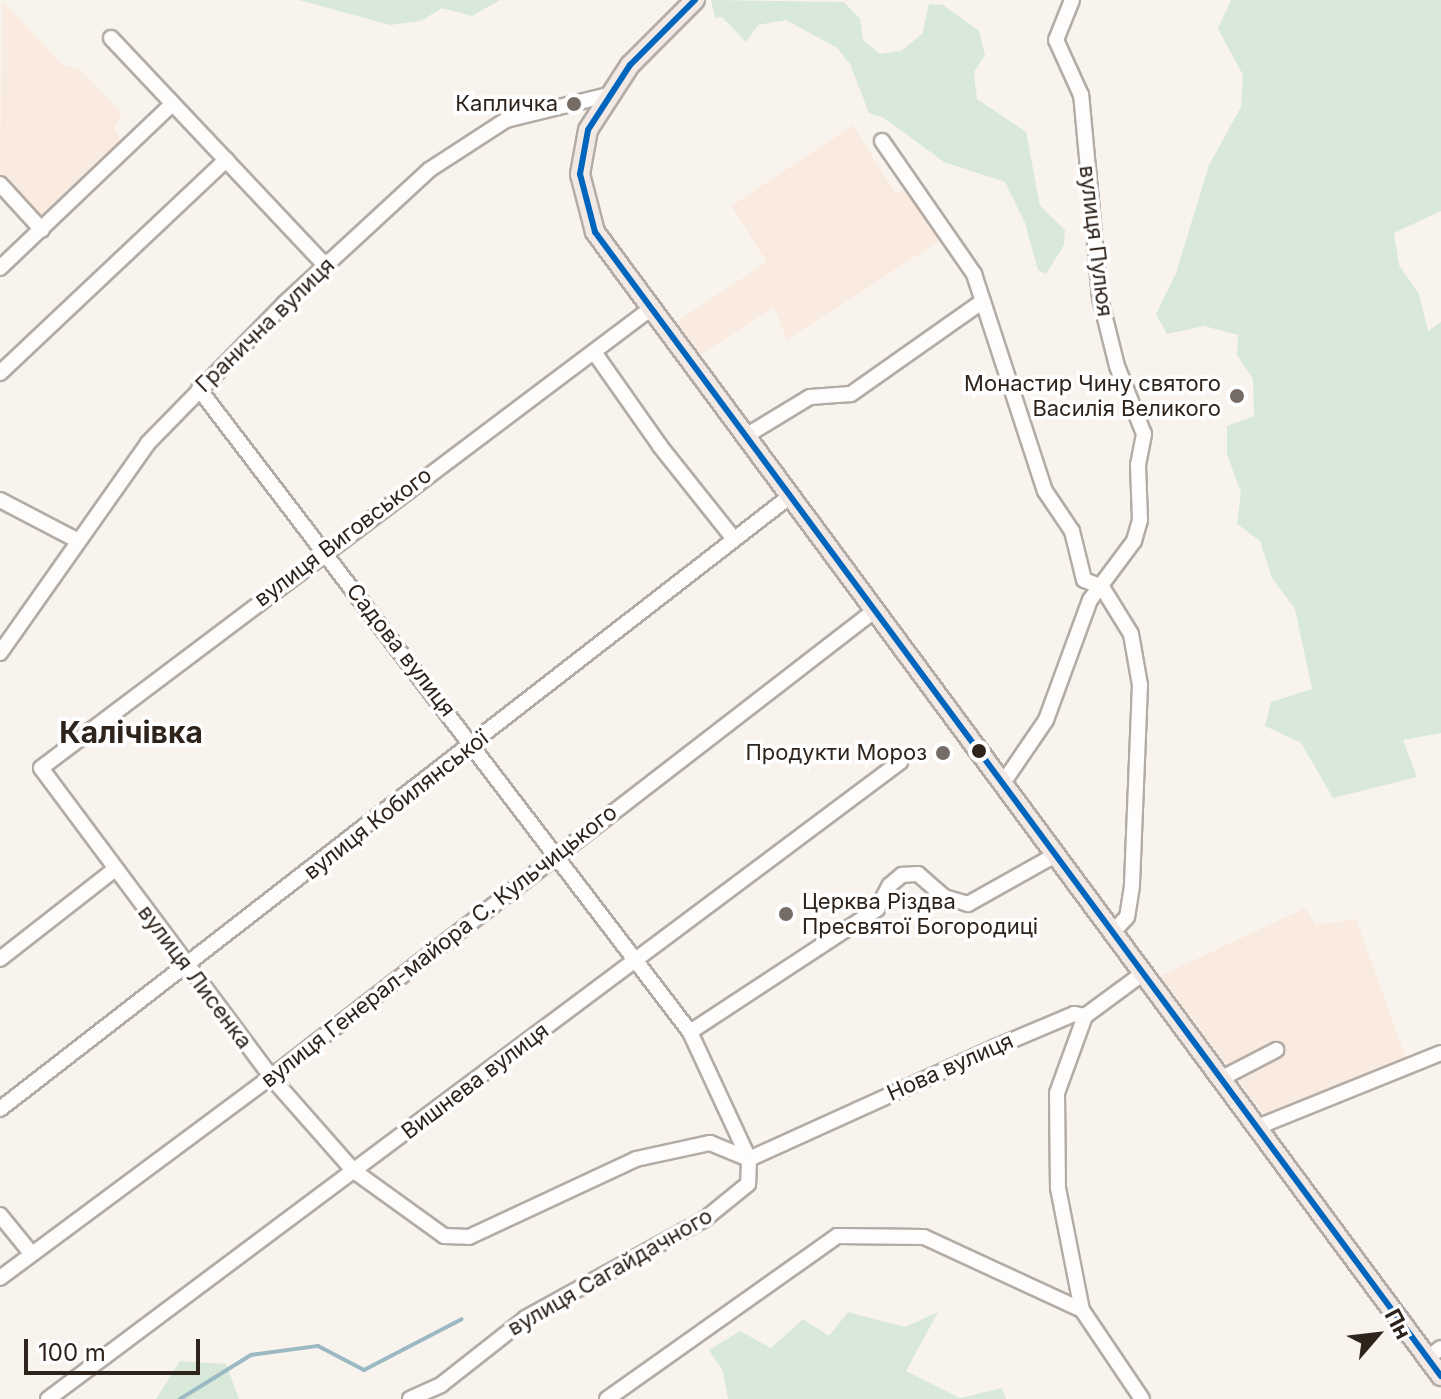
<!DOCTYPE html>
<html>
<head>
<meta charset="utf-8">
<style>
	body { margin:0 }
	#map { position:relative; width:1441px; height:1399px; overflow:hidden; background:#f9f3ee; font-family:Inter,sans-serif }
	div>[style] { position:absolute }
	.built>* { inset:0; background:#faebe0 }
	.green>* { inset:0; background:#d8e9d9 }
	.stream>* { height:4px; margin:-2px; padding:0 2px; transform-origin:2px; border-radius:2px; background:#9bb9c3 }
	.roads { filter:drop-shadow(2px 0 #b3aca6) drop-shadow(-2px 0 #b3aca6) drop-shadow(0 2px #b3aca6) drop-shadow(0 -2px #b3aca6) }
	.minor>* { height:14px; margin:-7px; padding:0 7px; transform-origin:7px; border-radius:7px; background:#fefdfc }
	.major>* { height:18px; margin:-9px; padding:0 9px; transform-origin:9px; border-radius:9px; background:#f2e9e5 }
	.bus-1>* { height:6px; margin:-3px; padding:0 3px; transform-origin:3px; border-radius:3px; background:#0065bd }
	.dots>* { width:22px; height:22px; translate:-50% -50%; box-sizing:border-box; border:4px solid #fff; border-radius:50% }
	span { translate:-50% -50%; white-space:nowrap; text-align:center; line-height:1.15; -webkit-text-stroke:7px #fff; paint-order:stroke }
	.poi-label { font-size:22px; color:#2f241c }
	.right { translate:-100% -50%; text-align:right }
	.left { translate:0 -50%; text-align:left }
	.street-label { font-size:22px; color:#2f241c }
	.district-label { font-size:30px; color:#2f241c; font-weight:700 }
	.north { position:absolute; left:1337px; top:1295px; width:80px; height:80px; -webkit-text-stroke:6px #fff; paint-order:stroke; rotate:62deg; font-size:22px; font-weight:700; line-height:32px; text-align:center; color:#2f241c }
	.north::after { content:''; display:block; margin:auto; width:28px; height:36px; background:#2f241c; clip-path:polygon(50% 0,100% 100%,50% 72%,0 100%) }
	.scale { position:absolute; left:24px; top:1339px; width:176px; height:36px; box-sizing:border-box; border:4px solid #2f241c; border-top:0; padding-left:10px; font-size:24px; line-height:28px; white-space:nowrap; color:#2f241c; -webkit-text-stroke:6px #fff; paint-order:stroke }
</style>
</head>
<body>
<div id="map">
	<div class="built">
		<div style="clip-path:polygon(2px 1px,63px 65px,81px 70px,122px 113px,114px 129px,125px 145px,46px 218px,38px 217px,0 178px)"></div>
		<div style="clip-path:polygon(853px 125px,896px 194px,905px 189px,939px 241px,787px 340px,774px 307px,698px 357px,676px 322px,767px 262px,731px 206px)"></div>
		<div style="clip-path:polygon(1305px 908px,1316px 925px,1356px 919px,1407px 1061px,1264px 1114px,1160px 976px)"></div>
	</div>
	<div class="green">
		<div style="clip-path:polygon(299px 0,500px 0,472px 16px,442px 8px,421px 21px,390px 25px)"></div>
		<div style="clip-path:polygon(711px 0,844px 2px,860px 19px,863px 40px,880px 54px,901px 51px,922px 34px,929px 4px,943px 5px,979px 31px,985px 55px,974px 72px,977px 99px,1026px 132px,1040px 206px,1065px 230px,1064px 245px,1046px 274px,1038px 270px,1025px 223px,1005px 182px,944px 162px,884px 118px,869px 113px,850px 64px,837px 48px,786px 20px,758px 25px,746px 42px,722px 17px,715px 18px)"></div>
		<div style="clip-path:polygon(1231px 0,1441px 0,1441px 211px,1394px 233px,1399px 265px,1419px 294px,1428px 331px,1441px 322px,1441px 733px,1403px 740px,1417px 777px,1333px 798px,1301px 743px,1265px 726px,1271px 702px,1312px 689px,1295px 609px,1272px 578px,1260px 541px,1237px 524px,1241px 492px,1227px 455px,1227px 426px,1254px 416px,1253px 379px,1237px 355px,1238px 335px,1204px 326px,1167px 334px,1156px 314px,1176px 273px,1209px 165px,1241px 107px,1243px 75px,1218px 29px)"></div>
		<div style="clip-path:polygon(848px 1312px,905px 1327px,938px 1312px,906px 1371px,960px 1398px,1002px 1388px,1006px 1399px,728px 1399px,723px 1371px,709px 1350px,740px 1331px,771px 1348px,803px 1319px,829px 1336px)"></div>
		<div style="clip-path:polygon(180px 1361px,226px 1364px,239px 1399px,156px 1399px)"></div>
	</div>
	<div class="stream">
		<div style="left:180px;top:1399px;width:84px;rotate:-31.8deg"></div>
		<div style="left:251px;top:1355px;width:68px;rotate:-7.7deg"></div>
		<div style="left:318px;top:1346px;width:52px;rotate:27.6deg"></div>
		<div style="left:364px;top:1370px;width:110px;rotate:-27.5deg"></div>
	</div>
	<div class="roads">
		<div class="minor">
			<div style="left:111px;top:38px;width:313px;rotate:46.7deg"></div>
			<div style="left:882px;top:141px;width:162px;rotate:55.3deg"></div>
			<div style="left:974px;top:274px;width:228px;rotate:71.9deg"></div>
			<div style="left:1045px;top:491px;width:48px;rotate:56deg"></div>
			<div style="left:1072px;top:531px;width:50px;rotate:76.2deg"></div>
			<div style="left:1084px;top:580px;width:19px;rotate:21deg"></div>
			<div style="left:1102px;top:587px;width:55px;rotate:58.3deg"></div>
			<div style="left:1131px;top:634px;width:52px;rotate:80deg"></div>
			<div style="left:1140px;top:685px;width:201px;rotate:92.3deg"></div>
			<div style="left:1132px;top:886px;width:31px;rotate:99deg"></div>
			<div style="left:1127px;top:917px;width:19px;rotate:133deg"></div>
			<div style="left:0;top:184px;width:62px;rotate:47.6deg"></div>
			<div style="left:0;top:268px;width:236px;rotate:-43.6deg"></div>
			<div style="left:649px;top:310px;width:761px;rotate:143.01deg"></div>
			<div style="left:41px;top:768px;width:385px;rotate:53.3deg"></div>
			<div style="left:271px;top:1077px;width:125px;rotate:48.6deg"></div>
			<div style="left:354px;top:1171px;width:111px;rotate:35.8deg"></div>
			<div style="left:444px;top:1236px;width:25px;rotate:2deg"></div>
			<div style="left:469px;top:1237px;width:184px;rotate:-25deg"></div>
			<div style="left:636px;top:1159px;width:76px;rotate:-12.2deg"></div>
			<div style="left:710px;top:1143px;width:42px;rotate:22.3deg"></div>
			<div style="left:594px;top:352px;width:115px;rotate:54.9deg"></div>
			<div style="left:660px;top:446px;width:119px;rotate:51.5deg"></div>
			<div style="left:0;top:373px;width:311px;rotate:-43.3deg"></div>
			<div style="left:199px;top:389px;width:809px;rotate:52.63deg"></div>
			<div style="left:690px;top:1032px;width:140px;rotate:65.1deg"></div>
			<div style="left:749px;top:1159px;width:25px;rotate:92deg"></div>
			<div style="left:748px;top:1184px;width:55px;rotate:140.9deg"></div>
			<div style="left:705px;top:1219px;width:205px;rotate:151.1deg"></div>
			<div style="left:526px;top:1318px;width:108px;rotate:141.8deg"></div>
			<div style="left:441px;top:1385px;width:34px;rotate:156deg"></div>
			<div style="left:744px;top:437px;width:77px;rotate:-31.2deg"></div>
			<div style="left:810px;top:397px;width:41px;rotate:-4.2deg"></div>
			<div style="left:851px;top:394px;width:161px;rotate:-35.2deg"></div>
			<div style="left:0;top:500px;width:87px;rotate:27.5deg"></div>
			<div style="left:0;top:653px;width:257px;rotate:-54.8deg"></div>
			<div style="left:148px;top:443px;width:196px;rotate:-45.6deg"></div>
			<div style="left:285px;top:303px;width:196px;rotate:-42.7deg"></div>
			<div style="left:429px;top:170px;width:92px;rotate:-33deg"></div>
			<div style="left:506px;top:120px;width:105px;rotate:-13.8deg"></div>
			<div style="left:1003px;top:783px;width:76px;rotate:-55.7deg"></div>
			<div style="left:1046px;top:720px;width:128px;rotate:-69.9deg"></div>
			<div style="left:1090px;top:600px;width:74px;rotate:-53.3deg"></div>
			<div style="left:1134px;top:541px;width:22px;rotate:-74deg"></div>
			<div style="left:1140px;top:520px;width:55px;rotate:-92.1deg"></div>
			<div style="left:1138px;top:465px;width:32px;rotate:-79deg"></div>
			<div style="left:1144px;top:434px;width:73px;rotate:-111.7deg"></div>
			<div style="left:1117px;top:366px;width:70px;rotate:-104deg"></div>
			<div style="left:1100px;top:298px;width:204px;rotate:-95.3deg"></div>
			<div style="left:1081px;top:95px;width:60px;rotate:-114.4deg"></div>
			<div style="left:1056px;top:40px;width:43px;rotate:-68.2deg"></div>
			<div style="left:0;top:959px;width:145px;rotate:-38deg"></div>
			<div style="left:1085px;top:1016px;width:82px;rotate:110deg"></div>
			<div style="left:1057px;top:1093px;width:95px;rotate:89.4deg"></div>
			<div style="left:1058px;top:1188px;width:124px;rotate:78.9deg"></div>
			<div style="left:1082px;top:1310px;width:107px;rotate:56deg"></div>
			<div style="left:690px;top:1032px;width:224px;rotate:-33.3deg"></div>
			<div style="left:877px;top:909px;width:27px;rotate:-62deg"></div>
			<div style="left:890px;top:885px;width:16px;rotate:-40deg"></div>
			<div style="left:902px;top:875px;width:16px;rotate:-4deg"></div>
			<div style="left:918px;top:874px;width:35px;rotate:41deg"></div>
			<div style="left:944px;top:897px;width:25px;rotate:16deg"></div>
			<div style="left:968px;top:904px;width:102px;rotate:-29.3deg"></div>
			<div style="left:1224px;top:1077px;width:59px;rotate:-27.4deg"></div>
			<div style="left:0;top:1109px;width:999px;rotate:-37.8deg"></div>
			<div style="left:1260px;top:1126px;width:195px;rotate:-22deg"></div>
			<div style="left:749px;top:1159px;width:271px;rotate:-24.4deg"></div>
			<div style="left:996px;top:1047px;width:85px;rotate:-22.9deg"></div>
			<div style="left:1074px;top:1014px;width:11px;rotate:10deg"></div>
			<div style="left:1085px;top:1016px;width:74px;rotate:-36.3deg"></div>
			<div style="left:0;top:1215px;width:49px;rotate:50.8deg"></div>
			<div style="left:0;top:1278px;width:337px;rotate:-36.6deg"></div>
			<div style="left:271px;top:1077px;width:762px;rotate:-37.7deg"></div>
			<div style="left:1428px;top:1358px;width:16px;rotate:-38deg"></div>
			<div style="left:48px;top:1399px;width:1064px;rotate:-36.78deg"></div>
			<div style="left:607px;top:1399px;width:282px;rotate:-35.3deg"></div>
			<div style="left:837px;top:1236px;width:87px;rotate:0.7deg"></div>
			<div style="left:924px;top:1237px;width:174px;rotate:24.8deg"></div>
		</div>
		<div class="major">
			<div style="left:695px;top:0;width:92px;rotate:135deg"></div>
			<div style="left:630px;top:65px;width:77px;rotate:122.9deg"></div>
			<div style="left:588px;top:130px;width:45px;rotate:100.3deg"></div>
			<div style="left:580px;top:174px;width:60px;rotate:75.5deg"></div>
			<div style="left:595px;top:232px;width:1423px;rotate:53.52deg"></div>
		</div>
	</div>
	<div class="bus-1">
		<div style="left:695px;top:0;width:92px;rotate:135deg"></div>
		<div style="left:630px;top:65px;width:77px;rotate:122.9deg"></div>
		<div style="left:588px;top:130px;width:45px;rotate:100.3deg"></div>
		<div style="left:580px;top:174px;width:60px;rotate:75.5deg"></div>
		<div style="left:595px;top:232px;width:1423px;rotate:53.52deg"></div>
	</div>
	<div class="dots">
		<div style="left:574px;top:104px;background:#766c66"></div>
		<div style="left:1237px;top:396px;background:#766c66"></div>
		<div style="left:979px;top:751px;background:#2f241c"></div>
		<div style="left:943px;top:753px;background:#766c66"></div>
		<div style="left:786px;top:914px;background:#766c66"></div>
	</div>
	<div class="poi-label">
		<span class="right" style="left:558px;top:104px">Капличка</span>
		<span class="right" style="left:1221px;top:396px">Монастир Чину святого<br>Василія Великого</span>
		<span class="right" style="left:927px;top:753px">Продукти Мороз</span>
		<span class="left" style="left:802px;top:914px">Церква Різдва<br>Пресвятої Богородиці</span>
	</div>
	<div class="street-label">
		<span style="left:1096px;top:241px;rotate:83deg">вулиця Пулюя</span>
		<span style="left:265px;top:325px;rotate:-44deg">Гранична вулиця</span>
		<span style="left:343px;top:537px;rotate:-37deg">вулиця Виговського</span>
		<span style="left:401px;top:650px;rotate:52deg">Садова вулиця</span>
		<span style="left:396px;top:805px;rotate:-38deg">вулиця Кобилянської</span>
		<span style="left:439px;top:946px;rotate:-38deg">вулиця Генерал-майора С. Кульчицького</span>
		<span style="left:195px;top:977px;rotate:53deg">вулиця Лисенка</span>
		<span style="left:950px;top:1067px;rotate:-24deg">Нова вулиця</span>
		<span style="left:475px;top:1081px;rotate:-37deg">Вишнева вулиця</span>
		<span style="left:610px;top:1272px;rotate:-30deg">вулиця Сагайдачного</span>
	</div>
	<div class="district-label">
		<span style="left:131px;top:732px">Калічівка</span>
	</div>
	<div class="north">Пн</div>
	<div class="scale">100 m</div>
</div>
</body>
</html>
